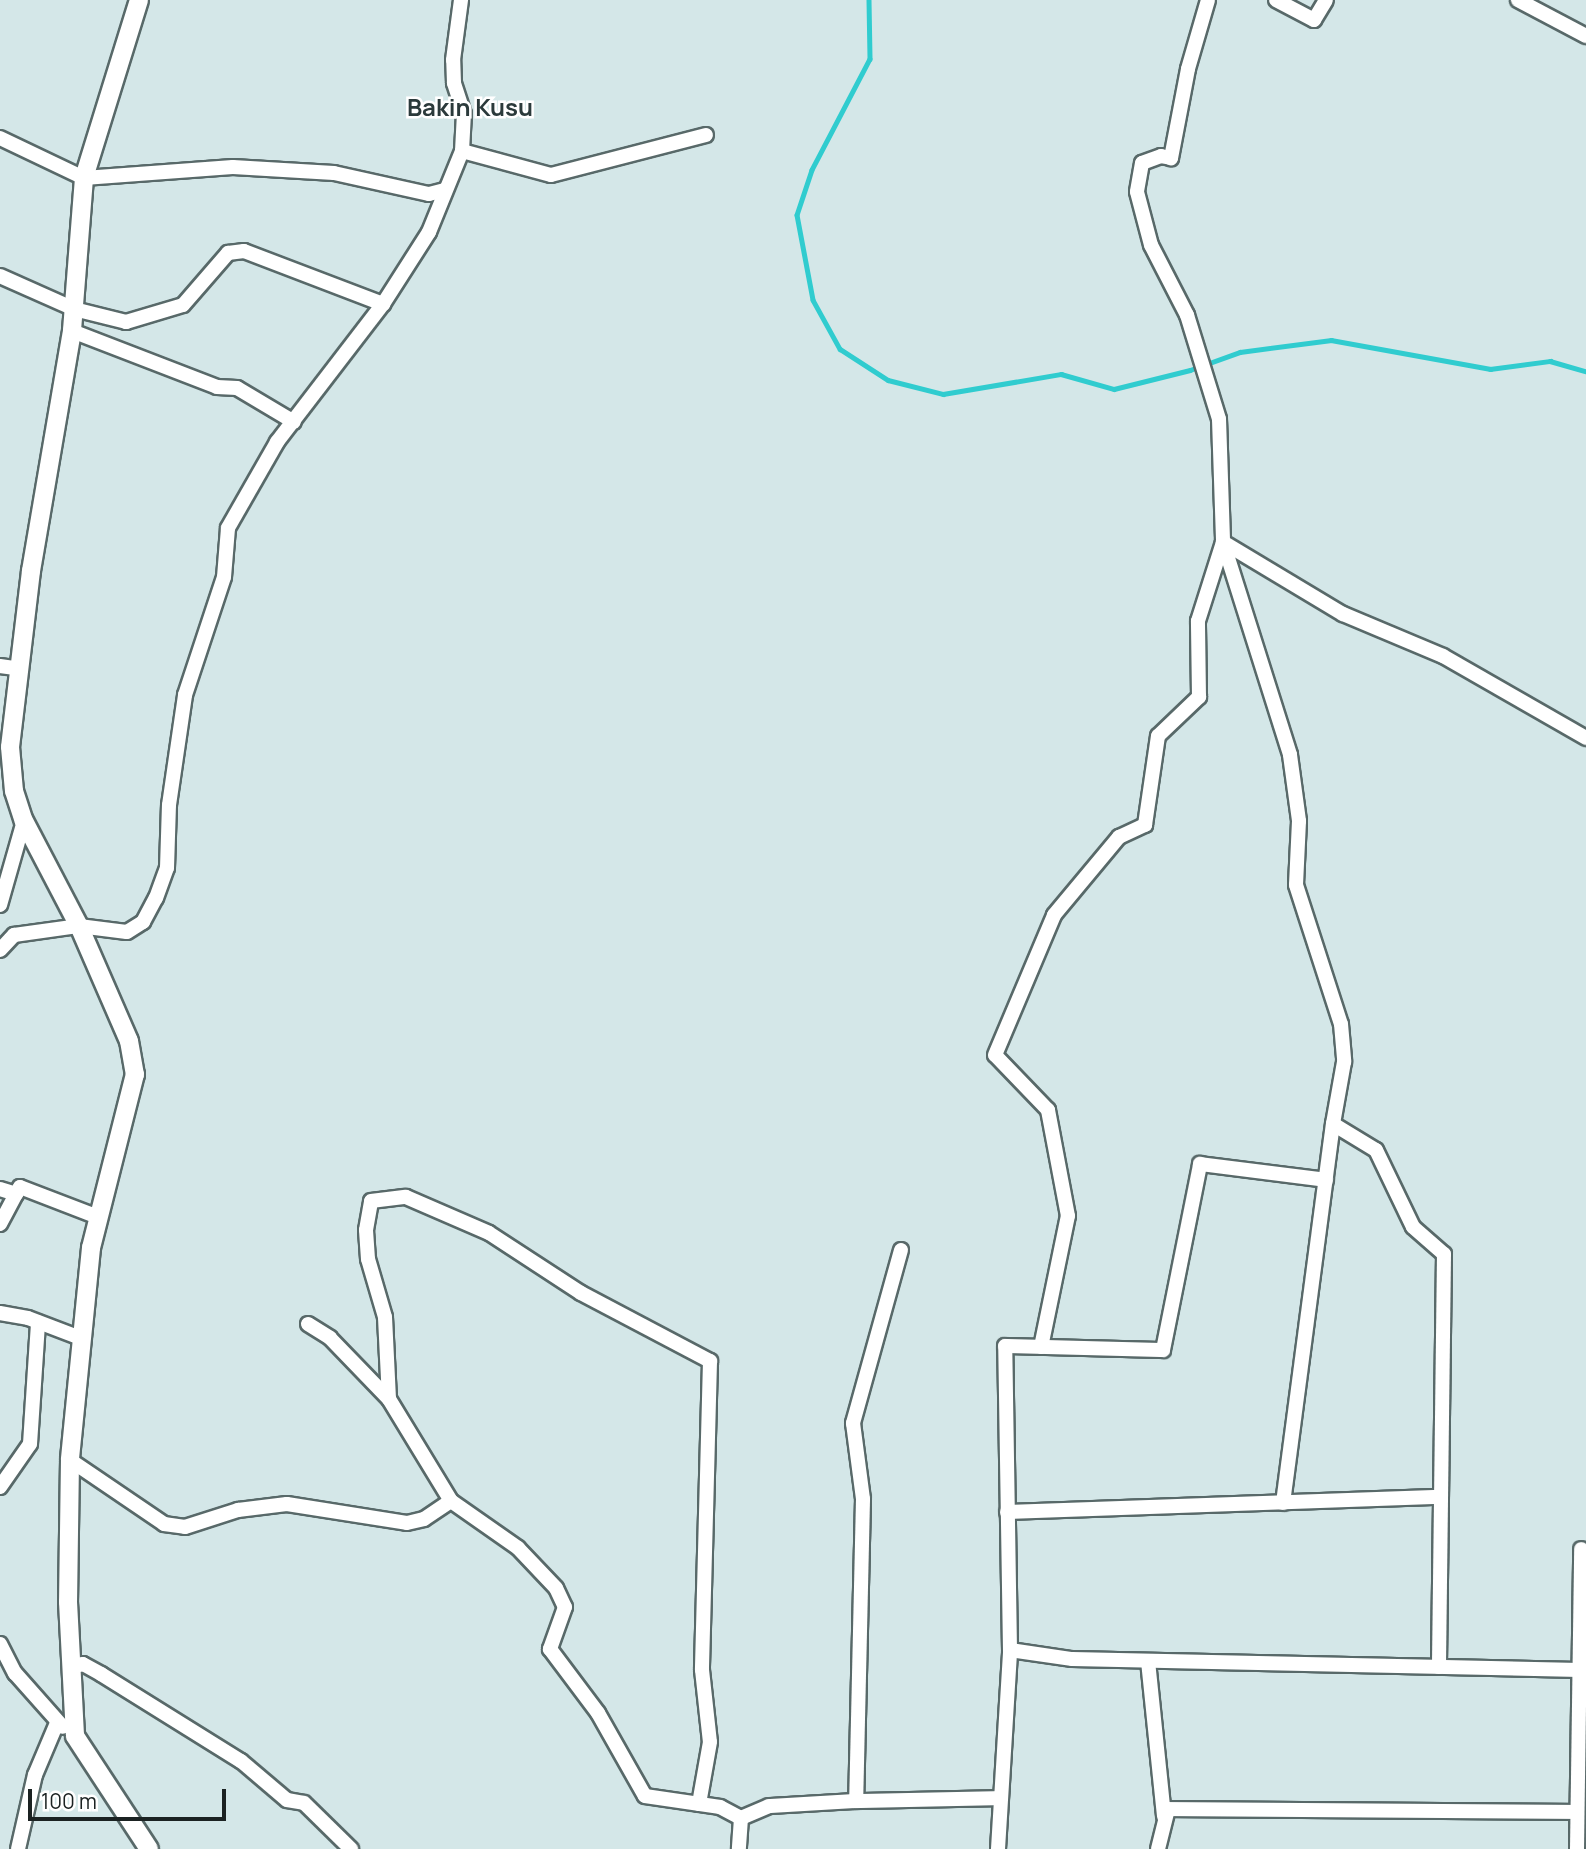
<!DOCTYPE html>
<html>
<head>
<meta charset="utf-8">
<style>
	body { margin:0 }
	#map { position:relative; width:1586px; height:1849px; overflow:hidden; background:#d4e7e8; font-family:Manrope,sans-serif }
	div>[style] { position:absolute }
	.stream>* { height:4.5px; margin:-2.25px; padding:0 2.25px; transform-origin:2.25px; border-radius:2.25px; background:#30cccf }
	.roads { filter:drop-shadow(2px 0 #586969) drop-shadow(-2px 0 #586969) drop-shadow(0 2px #586969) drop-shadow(0 -2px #586969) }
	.minor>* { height:14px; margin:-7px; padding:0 7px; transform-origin:7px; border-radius:7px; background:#fff }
	.tertiary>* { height:18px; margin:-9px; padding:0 9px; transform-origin:9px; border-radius:9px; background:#fff }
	span { translate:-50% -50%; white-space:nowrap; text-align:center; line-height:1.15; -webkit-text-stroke:5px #fff; paint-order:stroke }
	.quarter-label { font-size:24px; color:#2b3a3b; font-weight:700 }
	.scale { position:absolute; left:28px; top:1789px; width:198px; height:32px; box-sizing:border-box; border:4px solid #1b2222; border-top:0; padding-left:9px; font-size:21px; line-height:24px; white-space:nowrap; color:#1b2222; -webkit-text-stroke:5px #fff; paint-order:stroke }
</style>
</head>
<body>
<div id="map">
	<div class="stream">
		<div style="left:869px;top:0;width:59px;rotate:89deg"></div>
		<div style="left:870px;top:59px;width:125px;rotate:117.6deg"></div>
		<div style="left:812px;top:170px;width:47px;rotate:108.4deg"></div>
		<div style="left:797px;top:215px;width:86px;rotate:79.3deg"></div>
		<div style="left:813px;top:300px;width:56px;rotate:61.1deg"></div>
		<div style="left:840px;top:349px;width:57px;rotate:32.9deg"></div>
		<div style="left:888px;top:380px;width:57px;rotate:14.3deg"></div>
		<div style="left:943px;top:394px;width:120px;rotate:-9.6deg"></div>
		<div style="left:1061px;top:374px;width:55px;rotate:15.8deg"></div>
		<div style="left:1114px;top:389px;width:78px;rotate:-14deg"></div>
		<div style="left:1190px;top:370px;width:53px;rotate:-19.8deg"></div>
		<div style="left:1240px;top:352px;width:92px;rotate:-7.5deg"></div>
		<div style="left:1331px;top:340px;width:162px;rotate:10.3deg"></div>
		<div style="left:1490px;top:369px;width:61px;rotate:-7.6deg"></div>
		<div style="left:1550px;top:361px;width:37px;rotate:16deg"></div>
	</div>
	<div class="roads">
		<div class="minor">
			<div style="left:1208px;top:0;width:72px;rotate:106.2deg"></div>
			<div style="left:1188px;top:69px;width:91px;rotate:100.8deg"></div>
			<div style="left:1171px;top:158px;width:10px;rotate:-169deg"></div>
			<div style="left:1161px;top:156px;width:20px;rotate:160deg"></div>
			<div style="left:1142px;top:163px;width:29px;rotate:100deg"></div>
			<div style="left:1137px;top:192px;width:55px;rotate:75.2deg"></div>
			<div style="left:1151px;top:245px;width:79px;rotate:62.8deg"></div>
			<div style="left:1187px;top:315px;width:109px;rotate:72.9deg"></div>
			<div style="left:1219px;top:419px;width:123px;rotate:88.1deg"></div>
			<div style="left:1223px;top:542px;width:223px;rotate:72.5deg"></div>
			<div style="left:1290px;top:755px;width:67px;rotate:82.2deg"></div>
			<div style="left:1299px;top:821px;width:64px;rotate:92.7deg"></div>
			<div style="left:1296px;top:885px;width:146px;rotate:72.1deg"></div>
			<div style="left:1341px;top:1024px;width:38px;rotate:85deg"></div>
			<div style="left:1344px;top:1062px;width:63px;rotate:100.1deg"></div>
			<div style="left:1333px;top:1124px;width:50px;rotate:31.2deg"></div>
			<div style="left:1376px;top:1150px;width:85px;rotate:64.3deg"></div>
			<div style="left:1413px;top:1227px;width:41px;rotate:41.1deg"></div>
			<div style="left:1444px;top:1254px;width:413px;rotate:90.7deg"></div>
			<div style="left:1276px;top:0;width:43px;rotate:27.8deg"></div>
			<div style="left:1314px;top:20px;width:23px;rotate:-59deg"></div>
			<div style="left:1518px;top:0;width:77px;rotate:27.9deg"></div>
			<div style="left:0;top:138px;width:93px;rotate:25.5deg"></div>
			<div style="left:84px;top:178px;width:149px;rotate:-4.2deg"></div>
			<div style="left:233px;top:167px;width:101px;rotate:3.4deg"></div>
			<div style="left:334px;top:173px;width:97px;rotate:12.5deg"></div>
			<div style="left:429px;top:194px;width:16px;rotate:-14deg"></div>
			<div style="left:462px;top:151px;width:92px;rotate:15.1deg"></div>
			<div style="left:551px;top:175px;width:160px;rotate:-14.5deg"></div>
			<div style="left:0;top:276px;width:81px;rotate:24deg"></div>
			<div style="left:74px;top:309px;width:54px;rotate:14deg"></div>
			<div style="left:126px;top:322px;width:59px;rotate:-16.6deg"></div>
			<div style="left:183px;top:305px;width:69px;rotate:-49.1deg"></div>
			<div style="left:228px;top:253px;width:16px;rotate:-7deg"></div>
			<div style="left:244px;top:251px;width:149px;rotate:20.9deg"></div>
			<div style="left:72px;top:331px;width:155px;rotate:21.1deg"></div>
			<div style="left:217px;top:387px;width:20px;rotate:3deg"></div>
			<div style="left:237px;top:388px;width:66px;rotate:30.8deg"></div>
			<div style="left:0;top:666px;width:21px;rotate:8deg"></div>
			<div style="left:0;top:905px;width:87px;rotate:-74.1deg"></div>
			<div style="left:0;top:950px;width:21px;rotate:-47deg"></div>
			<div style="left:14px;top:935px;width:66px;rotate:-7.9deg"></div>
			<div style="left:79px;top:926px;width:48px;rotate:7.1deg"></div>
			<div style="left:127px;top:932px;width:19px;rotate:-32deg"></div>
			<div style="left:143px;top:922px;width:27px;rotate:-62deg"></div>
			<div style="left:156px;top:898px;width:32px;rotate:-70deg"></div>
			<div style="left:167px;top:868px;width:63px;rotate:-88.2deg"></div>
			<div style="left:169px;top:805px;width:111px;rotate:-81.7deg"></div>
			<div style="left:185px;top:695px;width:124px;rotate:-71.7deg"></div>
			<div style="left:224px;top:577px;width:49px;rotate:-85.3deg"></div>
			<div style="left:228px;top:528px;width:99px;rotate:-60.3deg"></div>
			<div style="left:277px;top:442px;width:174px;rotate:-52.5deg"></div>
			<div style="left:383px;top:304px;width:85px;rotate:-57.4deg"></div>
			<div style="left:429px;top:232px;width:87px;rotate:-67.8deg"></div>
			<div style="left:462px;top:151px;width:37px;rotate:-87deg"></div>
			<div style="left:464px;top:114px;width:33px;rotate:-108deg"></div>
			<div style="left:454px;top:83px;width:23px;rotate:-92deg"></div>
			<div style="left:453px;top:60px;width:61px;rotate:-82.4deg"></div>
			<div style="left:0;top:1189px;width:17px;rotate:17deg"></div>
			<div style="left:16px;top:1194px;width:8px;rotate:-60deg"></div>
			<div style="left:20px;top:1187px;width:84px;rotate:21deg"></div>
			<div style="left:0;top:1224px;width:34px;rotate:-62deg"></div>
			<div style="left:901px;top:1250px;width:180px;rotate:105.5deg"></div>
			<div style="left:853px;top:1423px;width:77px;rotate:82.5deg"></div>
			<div style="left:863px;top:1499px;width:302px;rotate:91.3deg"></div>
			<div style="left:856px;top:1801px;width:142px;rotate:-1.2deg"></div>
			<div style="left:0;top:1313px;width:28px;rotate:10deg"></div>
			<div style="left:28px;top:1318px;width:59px;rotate:20.9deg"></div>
			<div style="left:308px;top:1324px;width:26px;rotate:32deg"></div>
			<div style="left:330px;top:1338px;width:85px;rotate:46deg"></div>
			<div style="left:389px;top:1399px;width:119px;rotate:58.7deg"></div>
			<div style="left:451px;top:1501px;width:82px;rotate:35deg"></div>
			<div style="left:518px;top:1548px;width:55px;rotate:46.5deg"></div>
			<div style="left:556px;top:1588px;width:21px;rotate:65deg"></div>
			<div style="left:565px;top:1607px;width:45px;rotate:109.7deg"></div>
			<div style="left:550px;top:1649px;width:80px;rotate:53.1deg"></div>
			<div style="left:598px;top:1713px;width:95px;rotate:60.5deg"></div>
			<div style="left:645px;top:1796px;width:76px;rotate:8.3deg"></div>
			<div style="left:720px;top:1807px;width:24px;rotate:28deg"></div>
			<div style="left:741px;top:1818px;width:31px;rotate:94deg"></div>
			<div style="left:1041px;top:1347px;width:134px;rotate:-78.4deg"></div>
			<div style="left:1068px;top:1216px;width:108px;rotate:-100.7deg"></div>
			<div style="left:1048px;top:1110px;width:76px;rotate:-133.9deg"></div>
			<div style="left:995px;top:1055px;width:152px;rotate:-67.1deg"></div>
			<div style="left:1054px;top:915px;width:102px;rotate:-50.2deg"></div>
			<div style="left:1119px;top:837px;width:29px;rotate:-25deg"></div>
			<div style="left:1145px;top:825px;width:90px;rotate:-81.7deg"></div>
			<div style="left:1158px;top:736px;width:57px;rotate:-43.6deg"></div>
			<div style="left:1199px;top:697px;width:76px;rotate:-90.8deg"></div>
			<div style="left:1198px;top:621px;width:83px;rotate:-72.4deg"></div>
			<div style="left:1223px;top:542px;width:140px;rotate:31deg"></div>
			<div style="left:1343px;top:614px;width:108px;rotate:22.8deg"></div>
			<div style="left:1443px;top:656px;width:165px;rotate:29.8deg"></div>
			<div style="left:389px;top:1399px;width:82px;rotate:-92.8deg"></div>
			<div style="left:385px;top:1317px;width:60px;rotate:-106.3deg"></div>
			<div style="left:368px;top:1259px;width:29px;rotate:-94deg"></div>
			<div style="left:366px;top:1230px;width:29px;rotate:-80deg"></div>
			<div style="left:371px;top:1201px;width:35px;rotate:-7deg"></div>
			<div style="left:406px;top:1197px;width:90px;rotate:23.4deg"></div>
			<div style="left:489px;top:1233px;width:110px;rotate:33.1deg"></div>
			<div style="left:581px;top:1293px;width:146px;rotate:27.8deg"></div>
			<div style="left:710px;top:1361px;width:309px;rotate:91.5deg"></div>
			<div style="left:702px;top:1670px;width:72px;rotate:83.7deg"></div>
			<div style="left:710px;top:1742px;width:63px;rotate:100.1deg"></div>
			<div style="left:70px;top:1460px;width:114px;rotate:34.2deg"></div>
			<div style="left:164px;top:1524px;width:21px;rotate:8deg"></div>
			<div style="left:185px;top:1527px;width:56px;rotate:-17.8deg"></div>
			<div style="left:238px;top:1510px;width:49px;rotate:-7deg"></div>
			<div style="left:287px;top:1504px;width:121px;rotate:9deg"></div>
			<div style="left:407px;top:1523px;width:17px;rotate:-13deg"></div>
			<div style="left:424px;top:1519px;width:32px;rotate:-34deg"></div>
			<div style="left:0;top:1487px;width:52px;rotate:-55.1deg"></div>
			<div style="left:30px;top:1444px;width:122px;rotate:-86.2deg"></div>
			<div style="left:1283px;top:1503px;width:382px;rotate:-82.5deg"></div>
			<div style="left:1007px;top:1512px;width:434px;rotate:-2deg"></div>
			<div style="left:0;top:1644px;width:33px;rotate:63deg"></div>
			<div style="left:15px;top:1673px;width:72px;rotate:48.4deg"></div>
			<div style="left:1010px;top:1650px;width:63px;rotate:8.3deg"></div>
			<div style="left:1072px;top:1659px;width:508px;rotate:1.24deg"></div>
			<div style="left:1148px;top:1661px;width:156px;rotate:84.1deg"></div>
			<div style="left:71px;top:1667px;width:12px;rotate:-14deg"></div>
			<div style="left:83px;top:1664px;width:21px;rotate:29deg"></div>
			<div style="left:101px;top:1674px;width:165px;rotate:31.9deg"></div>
			<div style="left:241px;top:1761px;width:60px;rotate:40.3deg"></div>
			<div style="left:287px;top:1800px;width:17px;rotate:10deg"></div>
			<div style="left:304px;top:1803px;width:66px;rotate:44.4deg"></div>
			<div style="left:741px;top:1818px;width:30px;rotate:-23deg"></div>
			<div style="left:769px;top:1806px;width:87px;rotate:-3.3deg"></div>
			<div style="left:18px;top:1849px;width:76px;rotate:-77.1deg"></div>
			<div style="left:35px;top:1775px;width:56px;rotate:-67.1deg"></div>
			<div style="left:998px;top:1849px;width:199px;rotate:-86.5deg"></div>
			<div style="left:1010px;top:1650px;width:304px;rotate:-90.9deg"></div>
			<div style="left:1005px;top:1346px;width:158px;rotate:1.5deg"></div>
			<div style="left:1163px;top:1350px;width:190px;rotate:-78.7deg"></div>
			<div style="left:1200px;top:1164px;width:127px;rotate:7.2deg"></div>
			<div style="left:1158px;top:1849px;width:41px;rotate:-76deg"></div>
			<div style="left:1168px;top:1809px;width:409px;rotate:0.4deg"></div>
			<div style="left:1577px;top:1849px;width:300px;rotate:-89.2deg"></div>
		</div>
		<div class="tertiary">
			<div style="left:139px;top:0;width:186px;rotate:107.2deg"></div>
			<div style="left:84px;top:178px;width:153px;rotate:94.5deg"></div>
			<div style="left:72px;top:331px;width:243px;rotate:99.7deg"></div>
			<div style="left:31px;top:571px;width:177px;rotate:96.8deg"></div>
			<div style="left:10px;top:747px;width:44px;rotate:84.8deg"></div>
			<div style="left:14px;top:791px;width:32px;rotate:72deg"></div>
			<div style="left:24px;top:821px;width:119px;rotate:62.4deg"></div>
			<div style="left:79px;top:926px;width:125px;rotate:66.5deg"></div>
			<div style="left:129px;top:1041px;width:34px;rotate:80deg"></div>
			<div style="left:135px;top:1074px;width:179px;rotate:104.2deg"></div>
			<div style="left:91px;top:1248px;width:213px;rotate:95.7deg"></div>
			<div style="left:70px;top:1460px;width:142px;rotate:90.8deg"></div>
			<div style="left:68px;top:1602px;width:134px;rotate:87deg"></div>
			<div style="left:75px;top:1736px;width:135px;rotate:56.8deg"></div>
		</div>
	</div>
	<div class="quarter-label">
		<span style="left:470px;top:107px">Bakin Kusu</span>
	</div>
	<div class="scale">100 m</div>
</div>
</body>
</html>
